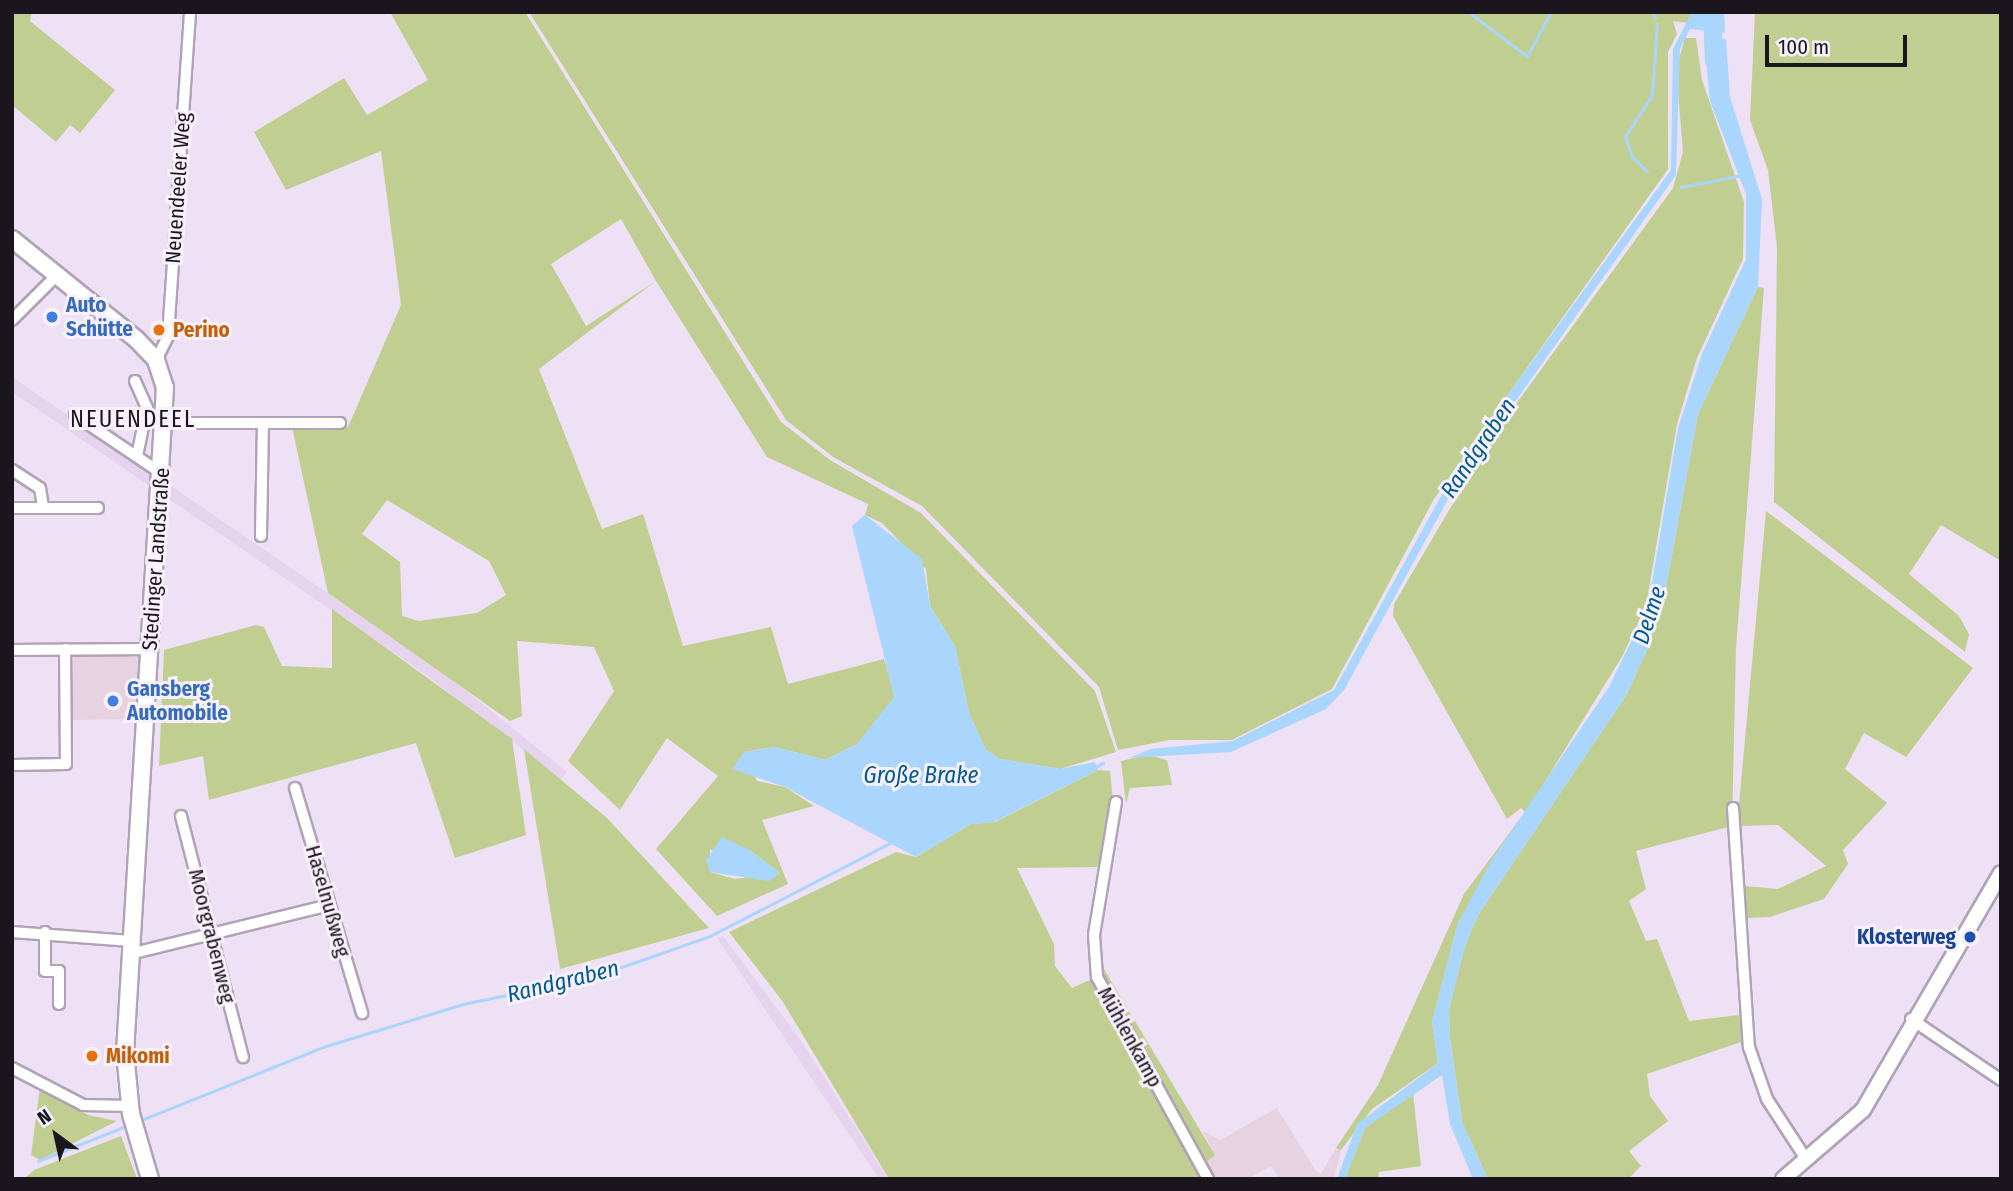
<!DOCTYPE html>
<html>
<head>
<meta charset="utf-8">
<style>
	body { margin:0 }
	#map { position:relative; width:2013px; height:1191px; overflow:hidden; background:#eee1f5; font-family:"Fira Sans Condensed",sans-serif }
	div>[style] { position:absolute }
	.commercial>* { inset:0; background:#e6d2e1 }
	.built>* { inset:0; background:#e6d4ee }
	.green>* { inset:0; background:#c1ce92 }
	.water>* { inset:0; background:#aad5fc }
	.stream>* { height:2.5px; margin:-1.25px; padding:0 1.25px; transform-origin:1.25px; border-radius:1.25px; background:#aad5fc }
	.river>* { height:18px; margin:-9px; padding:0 9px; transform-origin:9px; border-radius:9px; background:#aad5fc }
	.roads { filter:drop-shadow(2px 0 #b0a3b6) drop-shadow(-2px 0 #b0a3b6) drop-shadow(0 2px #b0a3b6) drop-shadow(0 -2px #b0a3b6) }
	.minor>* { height:10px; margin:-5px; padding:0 5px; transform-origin:5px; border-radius:5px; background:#fff }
	.tertiary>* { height:14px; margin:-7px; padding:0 7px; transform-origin:7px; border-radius:7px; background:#fff }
	.secondary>* { height:16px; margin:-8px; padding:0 8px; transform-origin:8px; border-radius:8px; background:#fff }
	.dots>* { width:19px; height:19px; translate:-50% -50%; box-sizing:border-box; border:4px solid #f8f0fc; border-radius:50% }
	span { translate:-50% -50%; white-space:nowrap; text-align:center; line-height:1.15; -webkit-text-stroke:6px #f8f0fc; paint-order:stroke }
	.street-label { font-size:21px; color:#1b161d }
	.shop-label { font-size:21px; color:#366cbe; font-weight:700 }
	.left { translate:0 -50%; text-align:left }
	.food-label { font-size:21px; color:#c56008; font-weight:700 }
	.transit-label { font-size:21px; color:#164399; font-weight:700 }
	.right { translate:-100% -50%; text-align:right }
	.neighbourhood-label { font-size:23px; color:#1b161d; letter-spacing:2px }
	.water-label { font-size:23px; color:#005b94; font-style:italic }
	.frame { position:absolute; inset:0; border:14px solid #1b161d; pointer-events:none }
	.north { position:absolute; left:21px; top:1100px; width:70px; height:70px; -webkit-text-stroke:5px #f8f0fc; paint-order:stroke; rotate:327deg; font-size:19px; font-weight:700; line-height:28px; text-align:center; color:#1b161d }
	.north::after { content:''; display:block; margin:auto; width:24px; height:32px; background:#1b161d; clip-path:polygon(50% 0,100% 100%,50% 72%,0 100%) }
	.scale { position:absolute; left:1765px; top:35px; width:142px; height:32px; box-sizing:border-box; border:4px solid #1b161d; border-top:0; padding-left:9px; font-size:21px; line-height:24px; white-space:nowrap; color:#1b161d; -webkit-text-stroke:5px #f8f0fc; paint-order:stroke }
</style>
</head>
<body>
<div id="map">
	<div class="commercial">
		<div style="clip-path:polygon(69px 654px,144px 657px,143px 719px,70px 720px)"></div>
		<div style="clip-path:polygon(1277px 1108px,1316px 1171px,1321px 1174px,1336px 1148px,1341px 1150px,1334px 1179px,1280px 1179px,1271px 1166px,1248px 1179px,1215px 1179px,1204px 1164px,1215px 1155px,1203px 1131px,1220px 1140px)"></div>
	</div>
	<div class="built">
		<div style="clip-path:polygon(12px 377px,443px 672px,567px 772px,561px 779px,425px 674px,12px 392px)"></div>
		<div style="clip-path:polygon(723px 936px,802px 1042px,888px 1179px,879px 1179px,717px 938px)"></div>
	</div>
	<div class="green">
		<div style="clip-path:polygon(12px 12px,32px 12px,30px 21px,115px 90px,80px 133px,70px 125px,56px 142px,12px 105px)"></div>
		<div style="clip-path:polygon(evenodd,390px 12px,525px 12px,781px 422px,830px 460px,921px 513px,1095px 691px,1116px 752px,1060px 769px,1000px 759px,986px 750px,969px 713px,955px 646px,930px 606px,926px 569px,882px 523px,865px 515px,868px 504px,767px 457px,656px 281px,539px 369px,602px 529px,643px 514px,683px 646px,771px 627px,788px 684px,884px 659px,895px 697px,857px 744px,825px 760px,775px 747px,744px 752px,757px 781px,785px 787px,814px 806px,762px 820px,788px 884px,717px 916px,656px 849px,718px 776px,667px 738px,620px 810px,568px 761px,614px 691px,594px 647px,517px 641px,522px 716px,510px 721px,328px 593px,292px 427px,348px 427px,401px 305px,381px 151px,286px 190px,254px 132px,344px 78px,367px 115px,428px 80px,390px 12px,621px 219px,656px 281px,586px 326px,551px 264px,621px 219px,390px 12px,387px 500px,489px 561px,506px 595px,477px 613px,419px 621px,402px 616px,400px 562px,362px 534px,387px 500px,390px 12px,710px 850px,751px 851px,779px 873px,735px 879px,710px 872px,710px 850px)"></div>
		<div style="clip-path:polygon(529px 12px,1692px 12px,1689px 23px,1673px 21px,1677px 34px,1668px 52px,1668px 169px,1434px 499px,1332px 689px,1232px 740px,1170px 740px,1118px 750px,1099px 687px,922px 506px,833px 457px,786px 420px)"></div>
		<div style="clip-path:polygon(1755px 12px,2001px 12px,2001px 561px,1941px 525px,1909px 574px,1959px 616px,1969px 634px,1965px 652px,1774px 502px,1777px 247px,1768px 170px,1750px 120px)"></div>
		<div style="clip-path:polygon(1685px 38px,1696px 38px,1702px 80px,1744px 202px,1743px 259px,1697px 358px,1677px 424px,1646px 606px,1623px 655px,1458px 923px,1432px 1022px,1438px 1063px,1372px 1109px,1341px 1150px,1336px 1148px,1378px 1085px,1464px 894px,1525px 812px,1521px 808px,1507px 819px,1393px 616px,1394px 604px,1492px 437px,1673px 188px,1683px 152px,1676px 69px)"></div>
		<div style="clip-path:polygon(1758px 287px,1764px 288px,1736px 648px,1732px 826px,1636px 851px,1646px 889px,1629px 901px,1646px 941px,1657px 939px,1689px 1021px,1739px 1015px,1744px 1041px,1647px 1074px,1650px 1096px,1668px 1121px,1629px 1151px,1641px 1166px,1628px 1179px,1488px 1179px,1462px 1122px,1450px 1038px,1449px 1009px,1465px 946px,1478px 915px,1627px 694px,1649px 645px,1663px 603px,1698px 414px)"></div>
		<div style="clip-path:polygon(1766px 511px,1973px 668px,1906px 757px,1864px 733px,1845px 769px,1887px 803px,1843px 850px,1848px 864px,1824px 899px,1770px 917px,1746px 918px,1745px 886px,1778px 889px,1826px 866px,1778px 825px,1737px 826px)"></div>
		<div style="clip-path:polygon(332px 609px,512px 739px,526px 835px,455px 858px,416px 743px,209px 800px,203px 756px,159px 766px,164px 650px,256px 625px,264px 627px,282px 666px,332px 668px)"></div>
		<div style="clip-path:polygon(524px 749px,607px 818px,709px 928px,560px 969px)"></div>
		<div style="clip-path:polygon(1148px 755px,1167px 760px,1172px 785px,1130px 788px,1126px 804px,1121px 761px)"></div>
		<div style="clip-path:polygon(1098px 770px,1110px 771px,1113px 800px,1100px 867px,1017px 868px,1054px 944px,1055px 966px,1072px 988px,1092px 979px,1202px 1179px,889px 1179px,783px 1002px,729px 932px,896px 852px,916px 857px,971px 824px,995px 822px)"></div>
		<div style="clip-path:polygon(1101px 964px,1215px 1155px,1204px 1164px,1102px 986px)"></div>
		<div style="clip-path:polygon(40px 1087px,88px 1115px,117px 1121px,40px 1160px,31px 1155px)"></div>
		<div style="clip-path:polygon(1413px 1093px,1421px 1166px,1379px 1172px,1378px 1179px,1345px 1179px,1365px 1128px)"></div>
		<div style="clip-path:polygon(121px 1136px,137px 1179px,24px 1179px,34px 1170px)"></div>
	</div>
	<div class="water">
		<div style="clip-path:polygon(1692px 12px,1724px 12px,1725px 33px,1690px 29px,1680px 49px,1676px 175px,1454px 488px,1344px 690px,1326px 709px,1231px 752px,1129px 758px,1151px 749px,1233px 741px,1334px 690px,1462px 458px,1671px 170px,1673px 49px)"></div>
		<div style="clip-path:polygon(1704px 39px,1726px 39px,1730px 97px,1762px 199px,1758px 287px,1698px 414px,1663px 603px,1649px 645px,1627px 694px,1478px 915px,1465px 946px,1449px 1009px,1450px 1038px,1462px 1122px,1488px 1179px,1473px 1179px,1450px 1124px,1442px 1075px,1365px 1128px,1345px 1179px,1337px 1179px,1357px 1124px,1438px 1063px,1432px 1022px,1458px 923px,1491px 861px,1609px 687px,1648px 607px,1678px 428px,1702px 354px,1746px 259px,1746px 194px,1710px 101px)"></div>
		<div style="clip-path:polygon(865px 515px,922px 559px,930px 606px,955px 646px,969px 713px,986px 750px,1000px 759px,1060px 769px,1095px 762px,1098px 770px,994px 822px,971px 824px,916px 857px,785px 787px,732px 769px,744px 752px,775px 747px,825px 760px,857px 744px,894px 697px,852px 526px)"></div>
		<div style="clip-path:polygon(722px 837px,751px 851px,780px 873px,769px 881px,710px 872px,706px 860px)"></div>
	</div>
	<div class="stream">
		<div style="left:1469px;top:12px;width:73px;rotate:37.2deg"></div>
		<div style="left:1527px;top:56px;width:50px;rotate:-61.4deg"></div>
		<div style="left:1653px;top:12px;width:6px;rotate:72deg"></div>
		<div style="left:1647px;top:172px;width:21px;rotate:-135deg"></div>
		<div style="left:1632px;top:157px;width:21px;rotate:-109deg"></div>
		<div style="left:1625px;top:137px;width:50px;rotate:-57.3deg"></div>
		<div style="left:1652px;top:95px;width:71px;rotate:-86deg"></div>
		<div style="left:1681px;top:187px;width:62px;rotate:-11.1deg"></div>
		<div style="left:1094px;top:768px;width:10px;rotate:-29deg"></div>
		<div style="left:139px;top:1121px;width:201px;rotate:-21.9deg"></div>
		<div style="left:326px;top:1046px;width:143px;rotate:-17deg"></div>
		<div style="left:463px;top:1004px;width:133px;rotate:-11.7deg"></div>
		<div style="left:593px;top:977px;width:124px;rotate:-19.3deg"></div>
		<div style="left:710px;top:936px;width:203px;rotate:-27.3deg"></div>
		<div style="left:38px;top:1161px;width:98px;rotate:-21.6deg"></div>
	</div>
	<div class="river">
		<div style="left:1712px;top:12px;width:49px;rotate:87.7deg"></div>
	</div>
	<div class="roads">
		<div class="minor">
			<div style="left:12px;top:320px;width:64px;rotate:-45deg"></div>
			<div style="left:156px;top:360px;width:27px;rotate:-63deg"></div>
			<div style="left:168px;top:336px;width:325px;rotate:-86.1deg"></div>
			<div style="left:135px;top:381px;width:30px;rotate:66deg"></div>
			<div style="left:147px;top:408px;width:49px;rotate:101.8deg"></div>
			<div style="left:75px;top:415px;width:104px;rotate:34deg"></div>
			<div style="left:164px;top:423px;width:176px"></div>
			<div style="left:12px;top:470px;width:33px;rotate:33deg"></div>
			<div style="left:40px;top:488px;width:20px;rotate:81deg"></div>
			<div style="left:12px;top:508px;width:86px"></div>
			<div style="left:261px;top:536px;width:112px;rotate:-89deg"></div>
			<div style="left:12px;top:650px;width:138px;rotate:-0.4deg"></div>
			<div style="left:12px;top:765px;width:54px;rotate:-1.1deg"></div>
			<div style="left:66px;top:764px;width:115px;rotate:-90.5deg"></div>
			<div style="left:295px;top:788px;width:235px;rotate:73.4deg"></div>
			<div style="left:1116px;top:802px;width:135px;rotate:99.4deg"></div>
			<div style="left:1094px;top:935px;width:42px;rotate:85.9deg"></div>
			<div style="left:1097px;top:977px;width:230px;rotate:61.2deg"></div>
			<div style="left:1733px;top:808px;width:240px;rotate:86.2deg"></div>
			<div style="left:1749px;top:1047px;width:55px;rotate:70.9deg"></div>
			<div style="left:1767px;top:1099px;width:68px;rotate:57deg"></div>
			<div style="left:181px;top:816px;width:249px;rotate:75.6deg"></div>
			<div style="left:12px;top:932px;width:119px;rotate:4.3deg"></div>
			<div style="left:45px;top:932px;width:39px;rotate:90deg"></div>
			<div style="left:45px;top:971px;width:14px"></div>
			<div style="left:59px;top:971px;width:33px;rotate:90deg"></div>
			<div style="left:130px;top:954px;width:205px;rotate:-13.8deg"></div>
			<div style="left:1911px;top:1019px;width:109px;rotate:34.1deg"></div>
			<div style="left:12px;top:1068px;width:80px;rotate:27.5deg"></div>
			<div style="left:83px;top:1105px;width:47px;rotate:1.2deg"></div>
		</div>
		<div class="tertiary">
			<div style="left:1783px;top:1179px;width:106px;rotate:-40.8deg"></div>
			<div style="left:1863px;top:1110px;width:274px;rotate:-59.8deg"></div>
		</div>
		<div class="secondary">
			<div style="left:12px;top:239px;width:159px;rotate:38.9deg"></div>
			<div style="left:136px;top:339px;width:29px;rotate:46deg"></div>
			<div style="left:156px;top:360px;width:28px;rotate:72deg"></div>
			<div style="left:165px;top:387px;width:666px;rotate:93.44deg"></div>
			<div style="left:125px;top:1052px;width:62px;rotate:84.5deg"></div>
			<div style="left:131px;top:1114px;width:68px;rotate:73.7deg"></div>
		</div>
	</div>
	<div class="dots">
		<div style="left:52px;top:317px;background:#3f7fe0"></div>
		<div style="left:159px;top:330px;background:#e8710a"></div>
		<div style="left:113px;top:701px;background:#3f7fe0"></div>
		<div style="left:1970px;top:937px;background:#1a4fb4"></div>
		<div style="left:92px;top:1056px;background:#e8710a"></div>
	</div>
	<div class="street-label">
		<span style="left:178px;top:188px;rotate:-86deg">Neuendeeler Weg</span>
		<span style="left:156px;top:559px;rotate:-86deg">Stedinger Landstraße</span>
		<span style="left:328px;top:901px;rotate:74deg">Haselnußweg</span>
		<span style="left:212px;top:936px;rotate:76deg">Moorgrabenweg</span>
		<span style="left:1130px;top:1037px;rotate:61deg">Mühlenkamp</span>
	</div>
	<div class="shop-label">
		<span class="left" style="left:66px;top:317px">Auto<br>Schütte</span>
		<span class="left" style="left:127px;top:701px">Gansberg<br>Automobile</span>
	</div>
	<div class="food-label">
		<span class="left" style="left:173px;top:330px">Perino</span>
		<span class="left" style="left:106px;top:1056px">Mikomi</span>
	</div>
	<div class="transit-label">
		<span class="right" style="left:1956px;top:937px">Klosterweg</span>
	</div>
	<div class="neighbourhood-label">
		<span style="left:133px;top:419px">NEUENDEEL</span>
	</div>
	<div class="water-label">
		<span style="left:1478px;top:448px;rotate:-56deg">Randgraben</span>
		<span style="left:1649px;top:615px;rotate:-72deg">Delme</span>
		<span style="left:921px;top:775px">Große Brake</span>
		<span style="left:563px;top:981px;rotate:-14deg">Randgraben</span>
	</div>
	<div class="frame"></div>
	<div class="north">N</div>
	<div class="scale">100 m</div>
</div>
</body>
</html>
